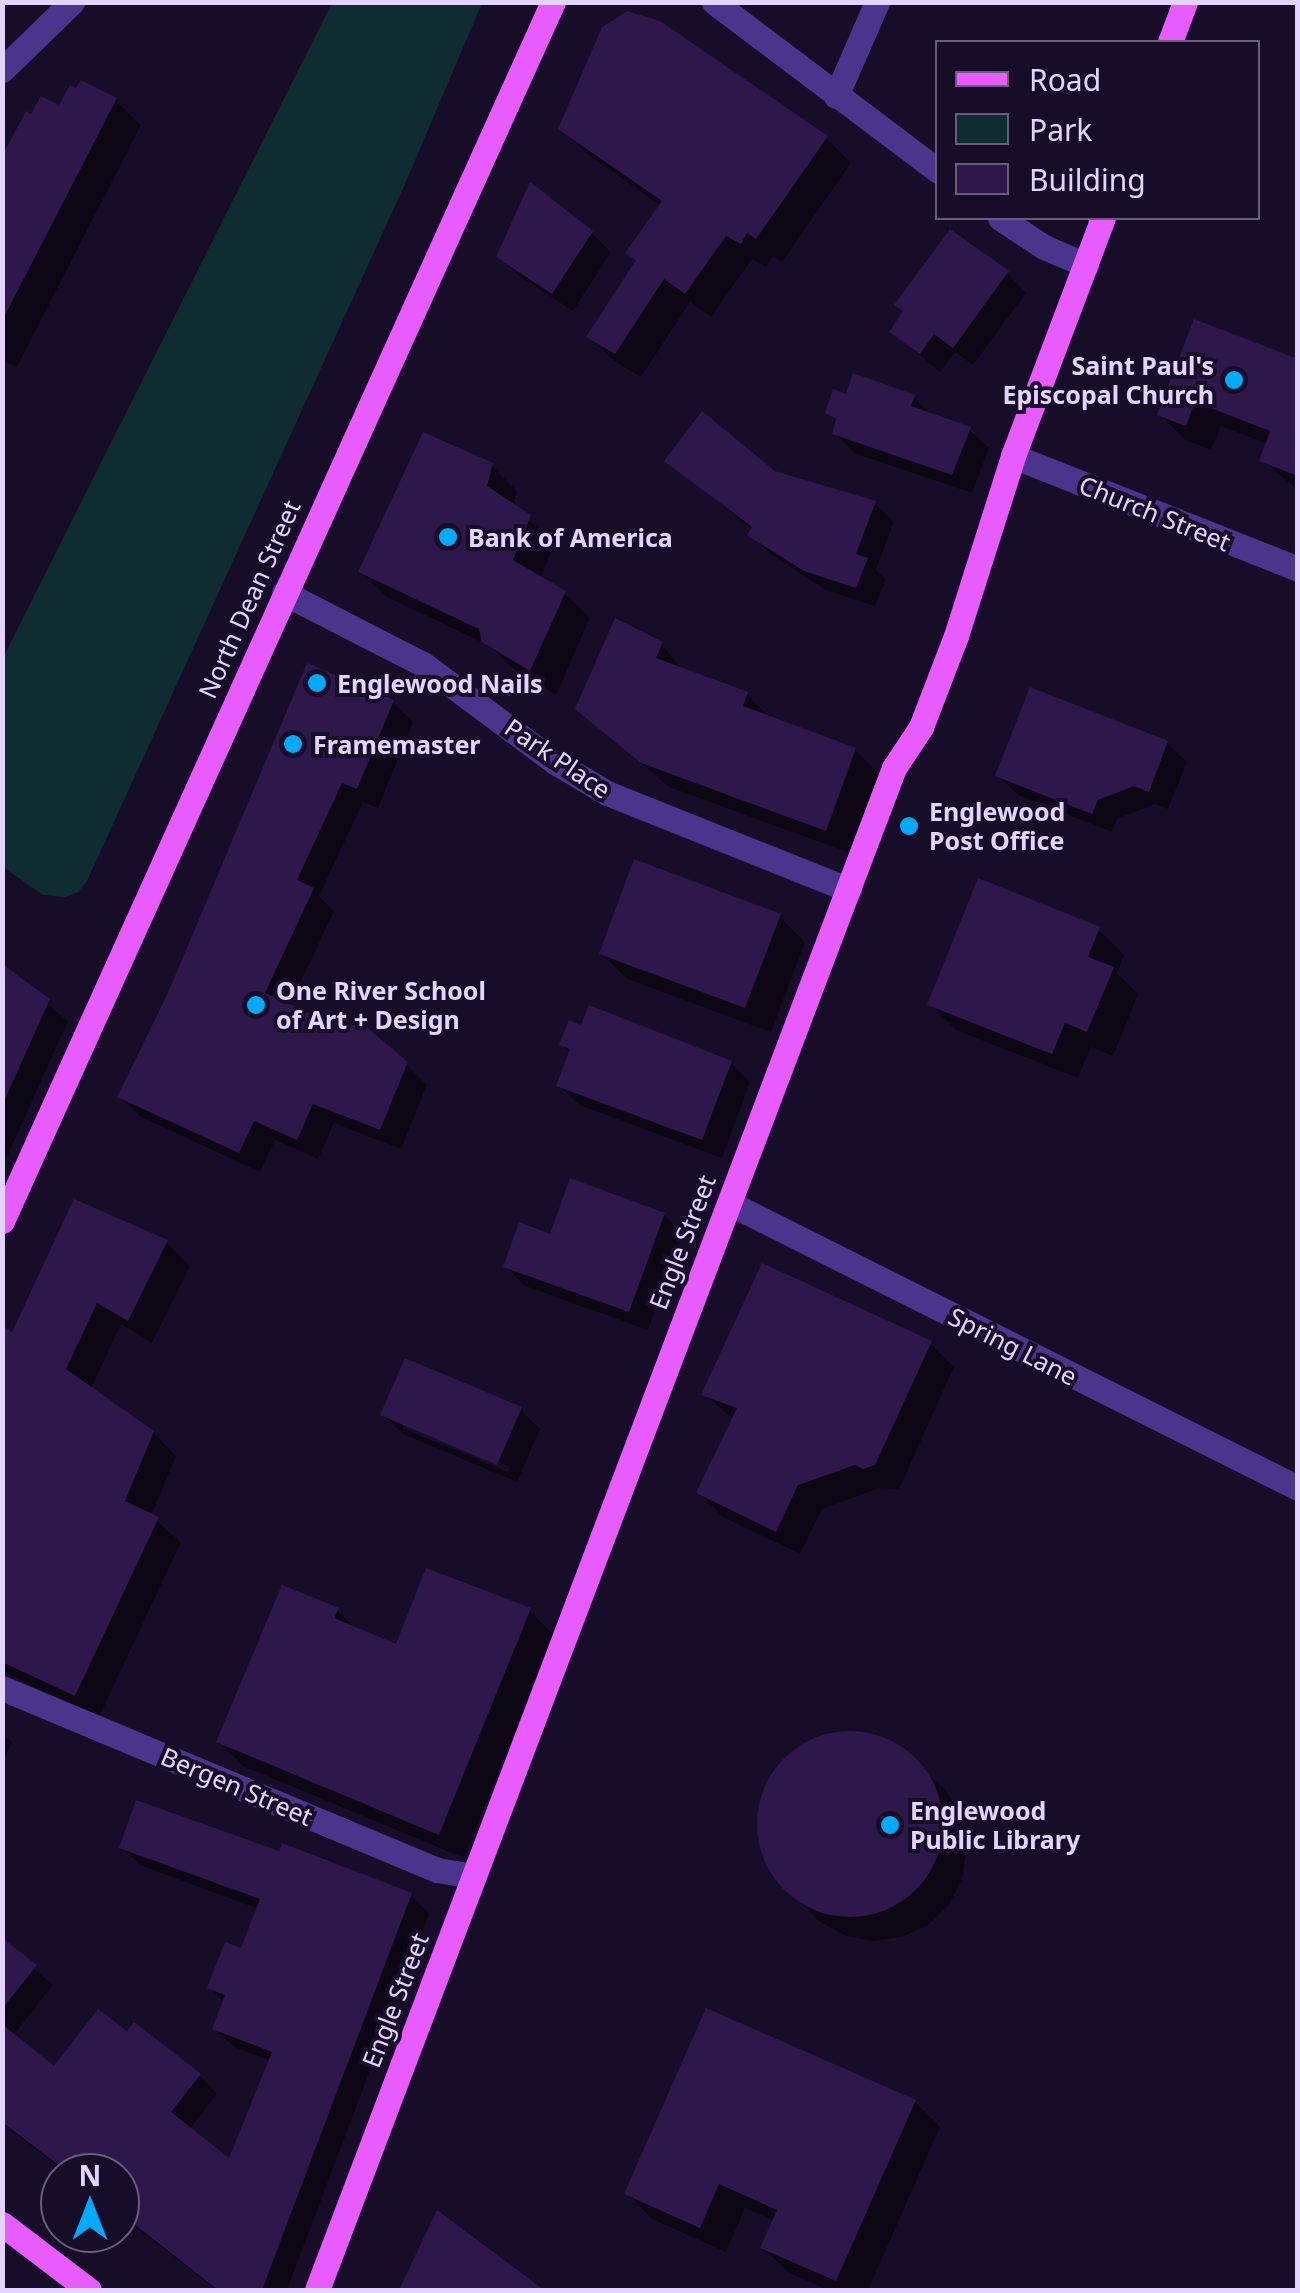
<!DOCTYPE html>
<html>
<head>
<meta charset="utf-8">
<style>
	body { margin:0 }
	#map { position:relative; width:1300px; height:2293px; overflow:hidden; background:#180d28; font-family:"Noto Sans",sans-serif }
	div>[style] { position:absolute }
	.green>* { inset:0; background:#0f2c33 }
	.shadow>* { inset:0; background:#0007 }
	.building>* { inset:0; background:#2e174b }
	.round { border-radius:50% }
	.minor>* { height:25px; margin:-12.5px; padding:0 12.5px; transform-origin:12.5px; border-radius:12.5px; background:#4b348c }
	.major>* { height:25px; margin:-12.5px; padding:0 12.5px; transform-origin:12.5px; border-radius:12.5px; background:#e75bff }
	.dots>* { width:28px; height:28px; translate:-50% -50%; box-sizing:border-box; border:5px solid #180d28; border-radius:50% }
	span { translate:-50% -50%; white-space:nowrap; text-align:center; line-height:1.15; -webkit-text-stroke:8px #180d28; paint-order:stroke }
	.poi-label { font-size:25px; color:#e3d4ff; font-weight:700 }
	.right { translate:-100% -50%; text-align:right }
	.left { translate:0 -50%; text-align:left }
	.street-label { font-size:25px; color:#e3d4ff }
	.frame { position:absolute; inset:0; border:5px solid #e3d4ff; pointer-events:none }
	.legend { position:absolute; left:935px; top:40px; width:325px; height:180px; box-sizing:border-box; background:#180d28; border:2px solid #695d7e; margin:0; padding:12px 18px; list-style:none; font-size:30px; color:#e3d4ff }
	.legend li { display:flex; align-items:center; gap:20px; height:50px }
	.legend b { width:50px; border:2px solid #695d7e }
	.north { position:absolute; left:40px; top:2153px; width:100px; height:100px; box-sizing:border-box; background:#180d28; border:2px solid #695d7e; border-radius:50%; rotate:0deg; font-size:28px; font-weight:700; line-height:40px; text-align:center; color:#e3d4ff }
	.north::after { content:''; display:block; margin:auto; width:35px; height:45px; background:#00abff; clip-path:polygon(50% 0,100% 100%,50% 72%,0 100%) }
</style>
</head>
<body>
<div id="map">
	<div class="green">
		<div style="clip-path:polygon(332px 3px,482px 3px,405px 184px,87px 881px,78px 892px,65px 897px,43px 895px,3px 867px,3px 658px)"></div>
	</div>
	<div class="shadow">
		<div style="clip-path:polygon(636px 13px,659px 23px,826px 138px,851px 163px,782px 262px,773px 256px,766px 267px,752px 259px,711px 317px,690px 302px,641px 377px,614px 361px,589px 336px,638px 261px,661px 206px,586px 153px,561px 128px,604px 29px,616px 18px)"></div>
		<div style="clip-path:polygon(115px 100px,141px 125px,17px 367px,2px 360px,2px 161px,32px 117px)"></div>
		<div style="clip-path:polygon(592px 233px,611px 252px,573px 311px,519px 276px,499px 257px)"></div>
		<div style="clip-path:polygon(1007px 273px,1026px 293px,973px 365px,955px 352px,940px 372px,892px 331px)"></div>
		<div style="clip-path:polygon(1298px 362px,1298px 490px,1262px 460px,1268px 444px,1221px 426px,1211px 450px,1185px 440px,1160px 414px)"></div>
		<div style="clip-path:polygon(847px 397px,914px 397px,932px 416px,969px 429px,989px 448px,972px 493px,854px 453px,835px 433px,838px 423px,828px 412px)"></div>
		<div style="clip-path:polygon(667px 461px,773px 473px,874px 503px,894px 522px,876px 570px,886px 579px,875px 606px,826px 590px,770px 554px,750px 534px,753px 530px)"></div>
		<div style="clip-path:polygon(491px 465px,517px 491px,513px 506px,555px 543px,540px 579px,564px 593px,590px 618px,556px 695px,511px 667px,490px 646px,387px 597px,361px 572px)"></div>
		<div style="clip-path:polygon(661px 644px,684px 671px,747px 694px,772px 720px,855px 750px,879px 774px,850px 853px,669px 787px,578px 708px)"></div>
		<div style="clip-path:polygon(392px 702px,413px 722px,378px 808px,363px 802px,319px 896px,334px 911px,289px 1007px,406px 1064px,427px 1085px,401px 1149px,334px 1123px,318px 1159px,275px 1140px,260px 1172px,141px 1117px,120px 1097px)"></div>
		<div style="clip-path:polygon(1167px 743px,1187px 762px,1168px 809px,1155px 804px,1117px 819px,1112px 832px,1018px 795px,998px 776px)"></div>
		<div style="clip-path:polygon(779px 916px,805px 942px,771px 1032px,627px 979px,602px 954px)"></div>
		<div style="clip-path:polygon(1098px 929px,1124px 955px,1117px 973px,1138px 994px,1113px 1056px,1091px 1047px,1078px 1078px,956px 1030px,930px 1004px)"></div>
		<div style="clip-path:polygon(2px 967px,68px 1021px,2px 1168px)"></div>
		<div style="clip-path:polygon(562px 1045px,731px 1063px,750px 1082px,722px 1158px,579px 1105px,559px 1085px,571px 1054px)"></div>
		<div style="clip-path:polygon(664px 1215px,683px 1234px,648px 1330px,525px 1286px,506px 1266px,552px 1237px)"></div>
		<div style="clip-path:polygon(167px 1243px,190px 1266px,152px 1343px,121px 1324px,91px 1389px,153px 1432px,176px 1456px,151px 1516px,181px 1542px,99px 1717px,2px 1672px,2px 1357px)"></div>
		<div style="clip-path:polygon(930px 1343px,954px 1367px,899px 1489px,880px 1488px,822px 1509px,800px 1554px,723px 1517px,699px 1493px,734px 1420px,704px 1394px)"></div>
		<div style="clip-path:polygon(evenodd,520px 1409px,540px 1429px,517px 1482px,403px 1434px,383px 1415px,520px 1409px,403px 1422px,510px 1467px,508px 1472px,403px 1428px,403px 1422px)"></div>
		<div style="clip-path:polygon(337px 1610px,358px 1631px,398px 1648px,529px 1610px,554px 1635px,464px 1858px,243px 1766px,219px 1742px)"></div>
		<div style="clip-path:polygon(2px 1733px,12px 1742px,2px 1766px)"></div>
		<div style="clip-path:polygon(864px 1733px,894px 1743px,945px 1789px,961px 1817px,967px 1848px,962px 1879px,949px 1905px,928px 1925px,902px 1937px,874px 1941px,846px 1936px,820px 1922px,775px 1876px,762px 1850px,758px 1822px,763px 1794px,778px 1766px,802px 1746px,832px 1734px)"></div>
		<div style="clip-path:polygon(122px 1847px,280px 1855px,411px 1895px,429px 1914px,287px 2290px,217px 2290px,120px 2215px,120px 2173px,66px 2173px,2px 2123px,2px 1941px,53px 1985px,13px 2036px,55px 2070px,128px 2034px,199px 2075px,217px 2094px,189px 2130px,230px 2162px,271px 2061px,234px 2047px,215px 2029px,225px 2003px,210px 1988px,243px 1952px,259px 1909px,140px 1865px)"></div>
		<div style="clip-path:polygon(915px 2102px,940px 2127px,868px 2290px,828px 2290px,789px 2273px,763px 2248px,775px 2221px,745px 2208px,726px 2252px,652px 2219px,627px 2193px)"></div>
		<div style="clip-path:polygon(438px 2214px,535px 2287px,538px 2290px,402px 2290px)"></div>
	</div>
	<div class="building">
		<div style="clip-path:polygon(627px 11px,660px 21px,828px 136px,756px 239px,747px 233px,741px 244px,726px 236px,685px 294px,664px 279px,615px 354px,586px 337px,636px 260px,625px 253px,662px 201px,558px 129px,602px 27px)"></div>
		<div style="clip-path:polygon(81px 80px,117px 98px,2px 321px,2px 156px,26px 111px,31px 114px,41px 96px,59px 105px,70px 85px,76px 88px)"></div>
		<div style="clip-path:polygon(530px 182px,593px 231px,552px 294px,496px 257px)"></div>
		<div style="clip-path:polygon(950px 229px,1009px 271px,953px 348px,934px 334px,920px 354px,889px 332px,903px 311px,894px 305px)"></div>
		<div style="clip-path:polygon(1194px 319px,1298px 359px,1298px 476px,1259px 461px,1270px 431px,1195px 402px,1186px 426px,1157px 415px)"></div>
		<div style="clip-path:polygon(853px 373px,915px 395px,911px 406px,971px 427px,952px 475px,832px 434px,836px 419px,825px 413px,833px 389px,846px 394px)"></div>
		<div style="clip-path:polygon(702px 411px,775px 471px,876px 501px,856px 554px,868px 558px,856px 588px,804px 571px,747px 535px,752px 527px,664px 461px)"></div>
		<div style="clip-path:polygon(423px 432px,493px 463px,487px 486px,531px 515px,513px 560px,566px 591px,530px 671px,482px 642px,479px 629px,358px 572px)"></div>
		<div style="clip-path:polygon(615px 618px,663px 642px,656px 658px,748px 692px,743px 706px,856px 748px,826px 831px,641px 763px,575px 709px)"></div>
		<div style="clip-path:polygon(307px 663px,394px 700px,357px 789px,342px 783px,297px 880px,314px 888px,265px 993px,346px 1030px,352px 1015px,408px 1062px,380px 1130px,313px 1104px,297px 1140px,254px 1121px,239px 1153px,117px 1097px,168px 993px)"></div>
		<div style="clip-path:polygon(1030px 687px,1168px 741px,1149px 792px,1134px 786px,1098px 800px,1092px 814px,995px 776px)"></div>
		<div style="clip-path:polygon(634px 859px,781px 914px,745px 1008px,599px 954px)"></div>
		<div style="clip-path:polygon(978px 878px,1100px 927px,1088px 957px,1114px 967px,1087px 1032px,1065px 1023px,1052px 1054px,927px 1005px)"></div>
		<div style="clip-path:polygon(2px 964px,50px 999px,2px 1106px)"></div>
		<div style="clip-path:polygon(589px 1005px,732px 1061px,702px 1140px,556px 1086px,570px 1049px,559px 1045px,569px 1020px,581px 1025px)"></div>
		<div style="clip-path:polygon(570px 1178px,665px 1213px,629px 1312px,503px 1267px,519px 1222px,550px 1234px)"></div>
		<div style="clip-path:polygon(74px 1199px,168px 1240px,128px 1321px,97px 1303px,66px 1369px,154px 1431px,125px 1501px,159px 1517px,75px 1696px,2px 1662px,2px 1325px,12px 1332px)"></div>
		<div style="clip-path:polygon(762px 1263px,932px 1341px,875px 1465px,863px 1469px,855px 1465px,798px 1485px,776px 1532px,696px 1493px,737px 1408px,701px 1395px)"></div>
		<div style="clip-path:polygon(405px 1358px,522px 1407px,497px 1465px,380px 1415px)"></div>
		<div style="clip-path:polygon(426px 1568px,531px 1608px,439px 1835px,216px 1742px,282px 1585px,339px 1608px,334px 1618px,396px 1644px)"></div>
		<div class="round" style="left:757px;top:1731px;width:186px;height:186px"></div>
		<div style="clip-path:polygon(136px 1800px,279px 1851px,282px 1843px,412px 1893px,262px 2290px,218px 2290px,120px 2213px,120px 2173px,69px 2173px,2px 2122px,2px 2024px,54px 2066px,98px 2009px,127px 2031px,134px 2022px,201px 2074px,171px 2112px,229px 2158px,272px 2052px,212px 2029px,225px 1995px,207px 1988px,225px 1942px,241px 1948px,260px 1899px,119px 1848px)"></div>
		<div style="clip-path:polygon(2px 1938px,37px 1965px,2px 2009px)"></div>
		<div style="clip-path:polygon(706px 2008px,916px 2100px,836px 2281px,760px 2248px,777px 2210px,719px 2184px,700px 2228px,624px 2194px)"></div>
		<div style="clip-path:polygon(437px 2210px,544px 2290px,399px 2290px)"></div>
	</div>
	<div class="minor">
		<div style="left:714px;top:2px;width:281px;rotate:37deg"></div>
		<div style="left:2px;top:70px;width:98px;rotate:-44.2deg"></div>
		<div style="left:836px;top:96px;width:103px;rotate:-66.4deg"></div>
		<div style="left:1000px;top:218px;width:53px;rotate:33.4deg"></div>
		<div style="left:1044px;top:247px;width:46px;rotate:23.2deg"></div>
		<div style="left:1013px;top:456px;width:307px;rotate:21.6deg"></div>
		<div style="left:284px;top:593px;width:156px;rotate:27.1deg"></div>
		<div style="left:423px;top:664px;width:164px;rotate:36.6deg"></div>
		<div style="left:555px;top:762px;width:61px;rotate:30.8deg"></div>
		<div style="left:607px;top:793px;width:261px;rotate:21.8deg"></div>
		<div style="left:729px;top:1203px;width:636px;rotate:26.61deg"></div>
		<div style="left:2px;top:1688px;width:472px;rotate:22.7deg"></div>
		<div style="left:437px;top:1870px;width:37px;rotate:9deg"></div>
	</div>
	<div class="major">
		<div style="left:1170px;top:42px;width:43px;rotate:-69.4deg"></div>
		<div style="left:2px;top:1221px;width:1338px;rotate:-65.68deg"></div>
		<div style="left:2px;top:2224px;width:109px;rotate:37.2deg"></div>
		<div style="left:317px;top:2290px;width:1628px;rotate:-69.24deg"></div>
		<div style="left:894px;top:768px;width:49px;rotate:-56.6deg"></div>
		<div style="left:921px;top:727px;width:97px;rotate:-69deg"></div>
		<div style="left:956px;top:636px;width:189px;rotate:-72.4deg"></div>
		<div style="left:1013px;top:456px;width:254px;rotate:-69.3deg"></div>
	</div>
	<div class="dots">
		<div style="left:1234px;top:380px;background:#00abff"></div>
		<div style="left:448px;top:537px;background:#00abff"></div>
		<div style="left:317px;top:683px;background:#00abff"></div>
		<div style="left:293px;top:744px;background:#00abff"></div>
		<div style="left:909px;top:826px;background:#00abff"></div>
		<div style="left:256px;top:1005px;background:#00abff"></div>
		<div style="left:890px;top:1825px;background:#00abff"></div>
	</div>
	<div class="poi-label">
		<span class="right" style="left:1214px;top:380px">Saint Paul's<br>Episcopal Church</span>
		<span class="left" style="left:468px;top:537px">Bank of America</span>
		<span class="left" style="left:337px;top:683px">Englewood Nails</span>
		<span class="left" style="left:313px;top:744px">Framemaster</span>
		<span class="left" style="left:929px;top:826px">Englewood<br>Post Office</span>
		<span class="left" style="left:276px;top:1005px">One River School<br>of Art + Design</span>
		<span class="left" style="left:910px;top:1825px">Englewood<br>Public Library</span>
	</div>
	<div class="street-label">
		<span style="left:1155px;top:513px;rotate:22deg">Church Street</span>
		<span style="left:249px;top:599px;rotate:-66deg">North Dean Street</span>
		<span style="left:558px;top:758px;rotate:34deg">Park Place</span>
		<span style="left:682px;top:1242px;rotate:-69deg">Engle Street</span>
		<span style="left:1013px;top:1346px;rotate:27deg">Spring Lane</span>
		<span style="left:237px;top:1786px;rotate:23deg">Bergen Street</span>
		<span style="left:395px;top:2000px;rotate:-69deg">Engle Street</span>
	</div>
	<div class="frame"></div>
	<ul class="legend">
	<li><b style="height:12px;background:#e75bff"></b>Road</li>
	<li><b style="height:28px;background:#0f2c33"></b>Park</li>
	<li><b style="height:28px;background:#2e174b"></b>Building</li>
	</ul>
	<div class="north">N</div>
</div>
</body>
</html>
